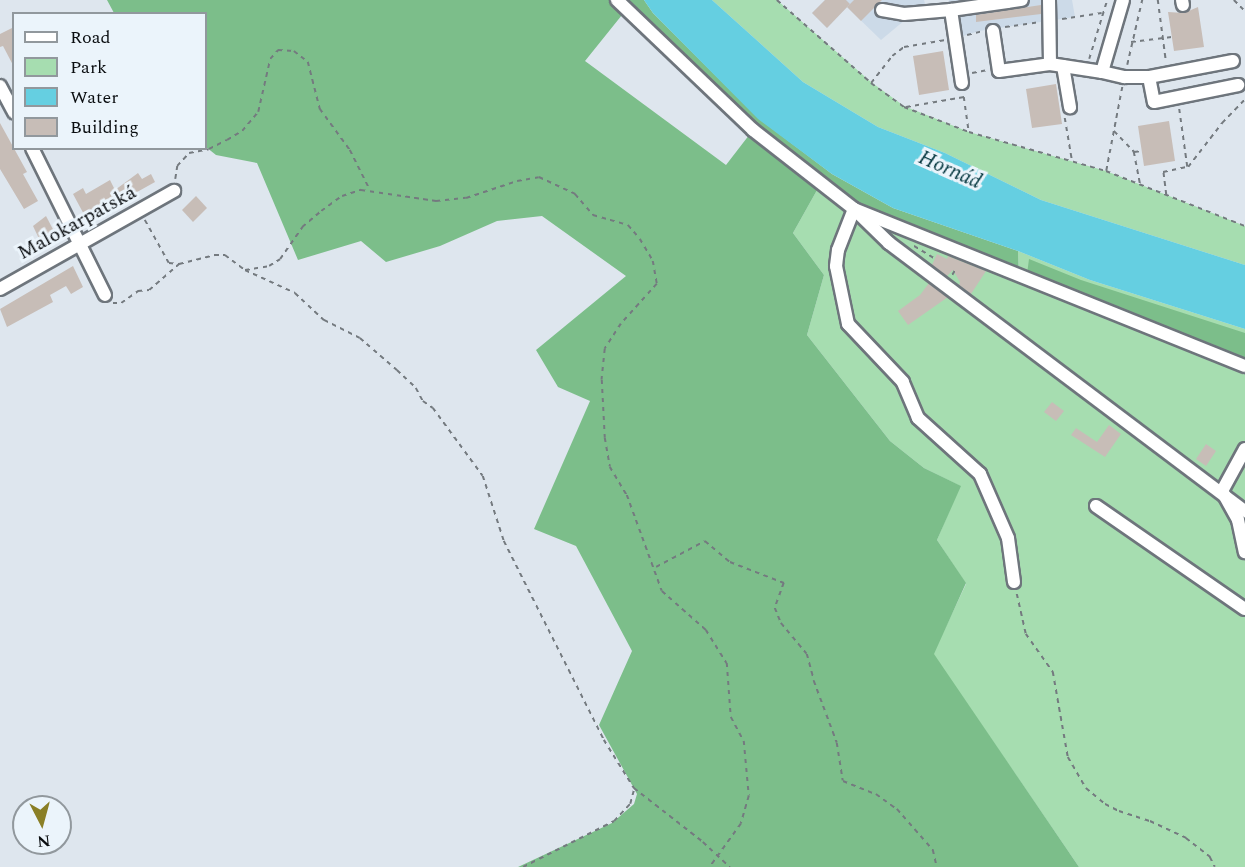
<!DOCTYPE html>
<html>
<head>
<meta charset="utf-8">
<style>
	body { margin:0 }
	#map { position:relative; width:1245px; height:867px; overflow:hidden; background:#dee6ee; font-family:Spectral,serif }
	div>[style] { position:absolute }
	.built>* { inset:0; background:#ccdae8 }
	.green>* { inset:0; background:#a6ddb0 }
	.forest>* { inset:0; background:#7cbe8a }
	.water>* { inset:0; background:#65cfe1 }
	.building>* { inset:0; background:#c7bdb7 }
	.path>* { height:1.5px; margin-top:-0.75px; transform-origin:0; background:repeating-linear-gradient(90deg,#747a7f 0 4.5px,transparent 0 9px) }
	.roads { filter:drop-shadow(2px 0 #6e757c) drop-shadow(-2px 0 #6e757c) drop-shadow(0 2px #6e757c) drop-shadow(0 -2px #6e757c) }
	.minor>* { height:12px; margin:-6px; padding:0 6px; transform-origin:6px; border-radius:6px; background:#fff }
	span { translate:-50% -50%; white-space:nowrap; text-align:center; line-height:1.15; -webkit-text-stroke:6px #ebf4fb; paint-order:stroke }
	.street-label { font-size:20px; color:#0a0d10 }
	.water-label { font-size:21px; color:#00343c; font-style:italic }
	.legend { position:absolute; left:12px; top:12px; width:195px; height:138px; box-sizing:border-box; background:#ebf4fb; border:2px solid #91989d; margin:0; padding:8px 10px; list-style:none; font-size:18px; color:#0a0d10 }
	.legend li { display:flex; align-items:center; gap:12px; height:30px }
	.legend b { width:30px; border:2px solid #91989d }
	.north { position:absolute; left:12px; top:795px; width:60px; height:60px; box-sizing:border-box; background:#ebf4fb; border:2px solid #91989d; border-radius:50%; rotate:174deg; font-size:16px; font-weight:700; line-height:24px; text-align:center; color:#0a0d10 }
	.north::after { content:''; display:block; margin:auto; width:21px; height:27px; background:#8a7f26; clip-path:polygon(50% 0,100% 100%,50% 72%,0 100%) }
</style>
</head>
<body>
<div id="map">
	<div class="built">
		<div style="clip-path:polygon(825px 0,924px 0,929px 18px,905px 20px,881px 40px,847px 7px,827px 28px,812px 13px)"></div>
		<div style="clip-path:polygon(949px 0,1072px 0,1075px 17px,979px 31px,954px 39px)"></div>
	</div>
	<div class="green">
		<div style="clip-path:polygon(712px 0,777px 0,871px 82px,904px 106px,969px 132px,1106px 171px,1245px 226px,1245px 265px,1041px 200px,945px 153px,878px 127px,803px 82px)"></div>
		<div style="clip-path:polygon(821px 183px,1019px 276px,1018px 251px,1090px 280px,1245px 329px,1245px 867px,1079px 867px,933px 654px,966px 584px,937px 540px,960px 486px,924px 468px,890px 441px,807px 335px,824px 275px,793px 233px)"></div>
	</div>
	<div class="forest">
		<div style="clip-path:polygon(107px 0,617px 0,626px 10px,585px 61px,726px 165px,753px 130px,625px 0,644px 0,653px 13px,758px 118px,832px 174px,893px 208px,1018px 251px,1019px 277px,854px 209px,821px 183px,793px 233px,824px 275px,807px 335px,890px 441px,924px 468px,961px 486px,937px 540px,966px 583px,934px 654px,1079px 867px,518px 867px,612px 823px,634px 804px,637px 794px,599px 725px,632px 651px,576px 546px,534px 529px,590px 401px,558px 387px,536px 350px,626px 276px,542px 216px,497px 221px,440px 246px,386px 262px,361px 241px,298px 260px,257px 163px,216px 155px,206px 147px,206px 14px,114px 13px)"></div>
		<div style="clip-path:polygon(1029px 259px,1081px 280px,1245px 333px,1245px 358px,1027px 274px)"></div>
	</div>
	<div class="water">
		<div style="clip-path:polygon(644px 0,712px 0,803px 82px,878px 127px,945px 153px,1041px 200px,1245px 265px,1245px 329px,1090px 280px,1018px 251px,893px 208px,832px 174px,758px 119px,653px 13px)"></div>
	</div>
	<div class="building">
		<div style="clip-path:polygon(825px 0,846px 0,850px 4px,827px 28px,812px 13px)"></div>
		<div style="clip-path:polygon(854px 0,882px 0,861px 21px,847px 7px)"></div>
		<div style="clip-path:polygon(1041px 5px,1041px 14px,976px 22px,976px 15px)"></div>
		<div style="clip-path:polygon(1198px 7px,1204px 47px,1174px 51px,1168px 12px,1184px 13px)"></div>
		<div style="clip-path:polygon(14px 27px,14px 67px,3px 46px,0 47px,0 34px)"></div>
		<div style="clip-path:polygon(943px 51px,949px 90px,919px 95px,913px 56px)"></div>
		<div style="clip-path:polygon(1056px 84px,1062px 124px,1032px 128px,1026px 89px)"></div>
		<div style="clip-path:polygon(1169px 121px,1175px 161px,1144px 166px,1138px 126px)"></div>
		<div style="clip-path:polygon(0 123px,27px 172px,23px 174px,38px 201px,24px 209px,0 169px)"></div>
		<div style="clip-path:polygon(138px 173px,142px 179px,151px 174px,155px 182px,87px 220px,73px 194px,83px 188px,86px 194px,110px 180px,115px 190px)"></div>
		<div style="clip-path:polygon(196px 196px,207px 208px,193px 222px,182px 210px)"></div>
		<div style="clip-path:polygon(46px 216px,57px 237px,42px 245px,33px 226px)"></div>
		<div style="clip-path:polygon(937px 254px,947px 259px,948px 256px,986px 271px,971px 294px,959px 285px,960px 282px,953px 270px,947px 276px,932px 265px)"></div>
		<div style="clip-path:polygon(73px 266px,83px 287px,71px 294px,66px 286px,50px 295px,53px 302px,7px 327px,0 309px)"></div>
		<div style="clip-path:polygon(929px 283px,948px 297px,908px 325px,898px 311px,920px 295px)"></div>
		<div style="clip-path:polygon(1052px 402px,1064px 411px,1056px 421px,1044px 412px)"></div>
		<div style="clip-path:polygon(1109px 425px,1121px 434px,1105px 457px,1071px 435px,1076px 428px,1097px 442px)"></div>
		<div style="clip-path:polygon(1206px 444px,1216px 451px,1206px 466px,1196px 459px)"></div>
	</div>
	<div class="path">
		<div style="left:777px;top:0;width:125px;rotate:41.4deg"></div>
		<div style="left:871px;top:83px;width:41px;rotate:36deg"></div>
		<div style="left:904px;top:107px;width:70px;rotate:21deg"></div>
		<div style="left:969px;top:132px;width:142px;rotate:15.9deg"></div>
		<div style="left:1106px;top:171px;width:149px;rotate:21.6deg"></div>
		<div style="left:1158px;top:0;width:62px;rotate:82.5deg"></div>
		<div style="left:1234px;top:0;width:16px;rotate:45deg"></div>
		<div style="left:1062px;top:19px;width:40px;rotate:-8.5deg"></div>
		<div style="left:1005px;top:27px;width:34px;rotate:-8deg"></div>
		<div style="left:967px;top:35px;width:16px;rotate:-14deg"></div>
		<div style="left:1131px;top:42px;width:41px;rotate:-7deg"></div>
		<div style="left:1089px;top:59px;width:62px;rotate:-73deg"></div>
		<div style="left:1127px;top:65px;width:67px;rotate:-77deg"></div>
		<div style="left:972px;top:73px;width:16px;rotate:-11deg"></div>
		<div style="left:871px;top:83px;width:34px;rotate:-52deg"></div>
		<div style="left:892px;top:56px;width:15px;rotate:-37deg"></div>
		<div style="left:904px;top:47px;width:42px;rotate:-9.7deg"></div>
		<div style="left:964px;top:97px;width:34px;rotate:82deg"></div>
		<div style="left:906px;top:107px;width:59px;rotate:-9.8deg"></div>
		<div style="left:1065px;top:118px;width:43px;rotate:80.5deg"></div>
		<div style="left:1114px;top:131px;width:29px;rotate:46deg"></div>
		<div style="left:1134px;top:152px;width:33px;rotate:79deg"></div>
		<div style="left:1134px;top:152px;width:8px;rotate:-7deg"></div>
		<div style="left:1188px;top:167px;width:56px;rotate:-52.3deg"></div>
		<div style="left:1222px;top:123px;width:33px;rotate:-46deg"></div>
		<div style="left:1106px;top:171px;width:86px;rotate:-79.2deg"></div>
		<div style="left:175px;top:179px;width:13px;rotate:-81deg"></div>
		<div style="left:177px;top:166px;width:18px;rotate:-47deg"></div>
		<div style="left:189px;top:153px;width:20px;rotate:-11deg"></div>
		<div style="left:209px;top:149px;width:20px;rotate:-27deg"></div>
		<div style="left:227px;top:140px;width:17px;rotate:-31deg"></div>
		<div style="left:242px;top:131px;width:25px;rotate:-50deg"></div>
		<div style="left:258px;top:112px;width:54px;rotate:-77.2deg"></div>
		<div style="left:270px;top:59px;width:12px;rotate:-48deg"></div>
		<div style="left:278px;top:50px;width:16px;rotate:4deg"></div>
		<div style="left:294px;top:51px;width:18px;rotate:38deg"></div>
		<div style="left:308px;top:62px;width:49px;rotate:75.7deg"></div>
		<div style="left:320px;top:109px;width:51px;rotate:53.8deg"></div>
		<div style="left:350px;top:150px;width:42px;rotate:63.4deg"></div>
		<div style="left:1166px;top:195px;width:23px;rotate:-97deg"></div>
		<div style="left:1163px;top:172px;width:25px;rotate:-12deg"></div>
		<div style="left:1187px;top:167px;width:59px;rotate:-97.9deg"></div>
		<div style="left:145px;top:220px;width:49px;rotate:60.8deg"></div>
		<div style="left:169px;top:263px;width:10px;rotate:6deg"></div>
		<div style="left:914px;top:246px;width:23px;rotate:31deg"></div>
		<div style="left:245px;top:270px;width:24px;rotate:-9deg"></div>
		<div style="left:269px;top:266px;width:13px;rotate:-32deg"></div>
		<div style="left:280px;top:259px;width:39px;rotate:-55deg"></div>
		<div style="left:302px;top:227px;width:25px;rotate:-40deg"></div>
		<div style="left:321px;top:211px;width:26px;rotate:-36deg"></div>
		<div style="left:342px;top:196px;width:20px;rotate:-18deg"></div>
		<div style="left:361px;top:190px;width:76px;rotate:8.3deg"></div>
		<div style="left:436px;top:201px;width:30px;rotate:-6deg"></div>
		<div style="left:466px;top:198px;width:54px;rotate:-18.4deg"></div>
		<div style="left:517px;top:181px;width:22px;rotate:-10deg"></div>
		<div style="left:539px;top:177px;width:40px;rotate:25deg"></div>
		<div style="left:575px;top:194px;width:28px;rotate:49deg"></div>
		<div style="left:593px;top:215px;width:36px;rotate:16deg"></div>
		<div style="left:628px;top:225px;width:18px;rotate:49deg"></div>
		<div style="left:640px;top:239px;width:26px;rotate:59deg"></div>
		<div style="left:653px;top:261px;width:23px;rotate:80deg"></div>
		<div style="left:657px;top:284px;width:54px;rotate:132deg"></div>
		<div style="left:621px;top:324px;width:30px;rotate:123deg"></div>
		<div style="left:605px;top:349px;width:31px;rotate:96deg"></div>
		<div style="left:602px;top:380px;width:58px;rotate:87deg"></div>
		<div style="left:605px;top:438px;width:29px;rotate:80deg"></div>
		<div style="left:610px;top:467px;width:33px;rotate:59deg"></div>
		<div style="left:627px;top:495px;width:102px;rotate:70deg"></div>
		<div style="left:662px;top:591px;width:59px;rotate:41.6deg"></div>
		<div style="left:706px;top:630px;width:39px;rotate:58deg"></div>
		<div style="left:727px;top:663px;width:54px;rotate:85.8deg"></div>
		<div style="left:731px;top:717px;width:27px;rotate:62deg"></div>
		<div style="left:744px;top:741px;width:55px;rotate:84.8deg"></div>
		<div style="left:749px;top:796px;width:29px;rotate:106deg"></div>
		<div style="left:741px;top:824px;width:53px;rotate:125.8deg"></div>
		<div style="left:952px;top:275px;width:6px;rotate:-59deg"></div>
		<div style="left:113px;top:303px;width:8px"></div>
		<div style="left:121px;top:303px;width:21px;rotate:-35deg"></div>
		<div style="left:138px;top:291px;width:11px;rotate:-5deg"></div>
		<div style="left:149px;top:290px;width:40px;rotate:-41deg"></div>
		<div style="left:179px;top:264px;width:36px;rotate:-14deg"></div>
		<div style="left:214px;top:255px;width:11px"></div>
		<div style="left:225px;top:255px;width:25px;rotate:37deg"></div>
		<div style="left:245px;top:270px;width:55px;rotate:24.7deg"></div>
		<div style="left:295px;top:293px;width:40px;rotate:43deg"></div>
		<div style="left:324px;top:320px;width:40px;rotate:26.6deg"></div>
		<div style="left:360px;top:338px;width:49px;rotate:40.9deg"></div>
		<div style="left:397px;top:370px;width:26px;rotate:43deg"></div>
		<div style="left:416px;top:388px;width:15px;rotate:62deg"></div>
		<div style="left:423px;top:401px;width:12px;rotate:35deg"></div>
		<div style="left:433px;top:408px;width:84px;rotate:53.7deg"></div>
		<div style="left:483px;top:476px;width:68px;rotate:72.1deg"></div>
		<div style="left:504px;top:541px;width:223px;rotate:63.3deg"></div>
		<div style="left:604px;top:740px;width:57px;rotate:58deg"></div>
		<div style="left:634px;top:788px;width:88px;rotate:38deg"></div>
		<div style="left:703px;top:842px;width:37px;rotate:43deg"></div>
		<div style="left:656px;top:567px;width:55px;rotate:-28deg"></div>
		<div style="left:705px;top:541px;width:33px;rotate:40deg"></div>
		<div style="left:730px;top:562px;width:58px;rotate:21.3deg"></div>
		<div style="left:784px;top:583px;width:27px;rotate:110deg"></div>
		<div style="left:775px;top:608px;width:16px;rotate:68deg"></div>
		<div style="left:781px;top:623px;width:40px;rotate:50deg"></div>
		<div style="left:807px;top:654px;width:28px;rotate:75deg"></div>
		<div style="left:814px;top:681px;width:66px;rotate:69.6deg"></div>
		<div style="left:837px;top:743px;width:38px;rotate:81deg"></div>
		<div style="left:843px;top:781px;width:35px;rotate:22deg"></div>
		<div style="left:876px;top:794px;width:26px;rotate:36deg"></div>
		<div style="left:897px;top:809px;width:55px;rotate:48.7deg"></div>
		<div style="left:933px;top:850px;width:17px;rotate:77deg"></div>
		<div style="left:1017px;top:594px;width:41px;rotate:77.3deg"></div>
		<div style="left:1026px;top:634px;width:47px;rotate:54.6deg"></div>
		<div style="left:1053px;top:672px;width:86px;rotate:80deg"></div>
		<div style="left:1068px;top:757px;width:36px;rotate:60deg"></div>
		<div style="left:1086px;top:788px;width:25px;rotate:40deg"></div>
		<div style="left:1105px;top:804px;width:16px;rotate:27deg"></div>
		<div style="left:1119px;top:811px;width:33px;rotate:18deg"></div>
		<div style="left:1150px;top:821px;width:40px;rotate:25deg"></div>
		<div style="left:1186px;top:838px;width:31px;rotate:38deg"></div>
		<div style="left:1210px;top:857px;width:11px;rotate:63deg"></div>
		<div style="left:523px;top:867px;width:102px;rotate:-26.8deg"></div>
		<div style="left:614px;top:821px;width:23px;rotate:-47deg"></div>
		<div style="left:630px;top:804px;width:16px;rotate:-75deg"></div>
	</div>
	<div class="roads">
		<div class="minor">
			<div style="left:617px;top:0;width:188px;rotate:43.7deg"></div>
			<div style="left:753px;top:130px;width:128px;rotate:38deg"></div>
			<div style="left:854px;top:209px;width:421px;rotate:21.9deg"></div>
			<div style="left:1049px;top:0;width:64px;rotate:89.1deg"></div>
			<div style="left:1123px;top:0;width:75px;rotate:106.3deg"></div>
			<div style="left:1102px;top:72px;width:23px;rotate:13deg"></div>
			<div style="left:1124px;top:77px;width:25px"></div>
			<div style="left:1182px;top:0;width:5px;rotate:79deg"></div>
			<div style="left:1007px;top:2px;width:15px;rotate:-8deg"></div>
			<div style="left:882px;top:10px;width:22px;rotate:10deg"></div>
			<div style="left:904px;top:14px;width:47px;rotate:-4.9deg"></div>
			<div style="left:993px;top:31px;width:40px;rotate:81.5deg"></div>
			<div style="left:999px;top:71px;width:51px;rotate:-7.8deg"></div>
			<div style="left:1050px;top:64px;width:53px;rotate:8.7deg"></div>
			<div style="left:1233px;top:61px;width:86px;rotate:169.2deg"></div>
			<div style="left:1149px;top:77px;width:25px;rotate:79deg"></div>
			<div style="left:1154px;top:102px;width:86px;rotate:-11.4deg"></div>
			<div style="left:1063px;top:66px;width:42px;rotate:80.3deg"></div>
			<div style="left:962px;top:83px;width:74px;rotate:-98.6deg"></div>
			<div style="left:951px;top:10px;width:57px;rotate:-8.1deg"></div>
			<div style="left:1007px;top:2px;width:2px;rotate:-117deg"></div>
			<div style="left:0;top:86px;width:30px;rotate:62deg"></div>
			<div style="left:32px;top:148px;width:164px;rotate:63.6deg"></div>
			<div style="left:0;top:289px;width:200px;rotate:-29.4deg"></div>
			<div style="left:1245px;top:449px;width:48px;rotate:118.7deg"></div>
			<div style="left:1222px;top:491px;width:33px;rotate:61deg"></div>
			<div style="left:1238px;top:520px;width:33px;rotate:78deg"></div>
			<div style="left:1096px;top:506px;width:181px;rotate:34.7deg"></div>
			<div style="left:1014px;top:582px;width:44px;rotate:-97.8deg"></div>
			<div style="left:1008px;top:538px;width:70px;rotate:-113.6deg"></div>
			<div style="left:980px;top:474px;width:84px;rotate:-137.9deg"></div>
			<div style="left:918px;top:418px;width:39px;rotate:-113deg"></div>
			<div style="left:903px;top:382px;width:80px;rotate:-133.5deg"></div>
			<div style="left:848px;top:324px;width:59px;rotate:-101.7deg"></div>
			<div style="left:836px;top:266px;width:16px;rotate:-83deg"></div>
			<div style="left:838px;top:250px;width:44px;rotate:-68.7deg"></div>
			<div style="left:854px;top:209px;width:49px;rotate:44.2deg"></div>
			<div style="left:889px;top:243px;width:446px;rotate:37deg"></div>
		</div>
	</div>
	<div class="street-label">
		<span style="left:77px;top:223px;rotate:-29deg">Malokarpatská</span>
	</div>
	<div class="water-label">
		<span style="left:950px;top:170px;rotate:24deg">Hornád</span>
	</div>
	<ul class="legend">
	<li><b style="height:8px;background:#fff"></b>Road</li>
	<li><b style="height:16px;background:#a6ddb0"></b>Park</li>
	<li><b style="height:16px;background:#65cfe1"></b>Water</li>
	<li><b style="height:16px;background:#c7bdb7"></b>Building</li>
	</ul>
	<div class="north">N</div>
</div>
</body>
</html>
